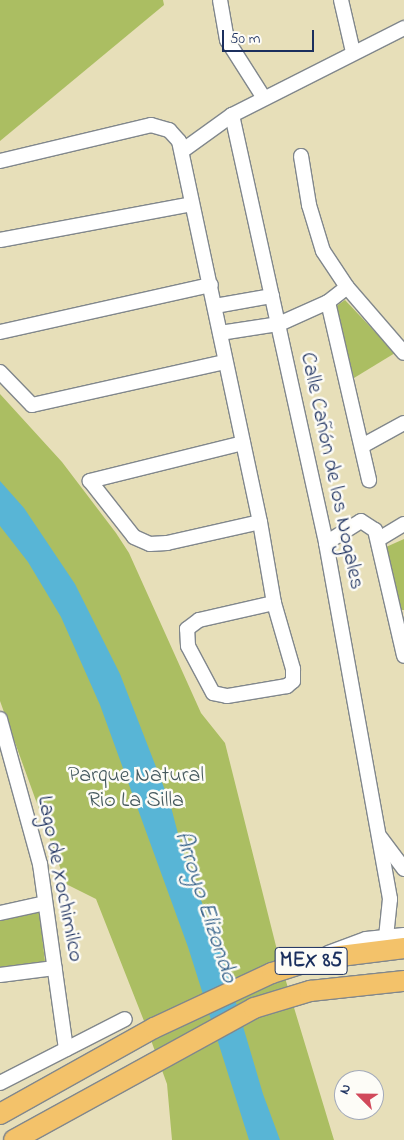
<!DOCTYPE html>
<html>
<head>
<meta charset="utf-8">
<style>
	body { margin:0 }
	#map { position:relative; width:404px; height:1140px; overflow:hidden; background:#e7dfb9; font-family:"Indie Flower",sans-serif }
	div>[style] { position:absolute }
	.green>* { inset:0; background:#abbe62 }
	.water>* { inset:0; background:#58b5d6 }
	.roads { filter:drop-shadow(1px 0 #81878c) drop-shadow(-1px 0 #81878c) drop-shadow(0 1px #81878c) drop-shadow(0 -1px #81878c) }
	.minor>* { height:14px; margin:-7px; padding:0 7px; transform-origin:7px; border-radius:7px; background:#fff }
	.highway>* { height:20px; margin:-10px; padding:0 10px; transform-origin:10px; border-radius:10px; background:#f3c26a }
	span { translate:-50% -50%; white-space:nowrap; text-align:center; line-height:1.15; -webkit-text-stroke:5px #fdfcf7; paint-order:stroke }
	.shield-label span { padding:1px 4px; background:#fdfcf7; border:1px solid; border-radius:4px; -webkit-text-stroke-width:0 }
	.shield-label { font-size:21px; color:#1b2f5e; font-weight:700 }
	.street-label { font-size:22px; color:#1b2f5e }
	.park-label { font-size:22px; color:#465a5f }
	.water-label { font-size:24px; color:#305e88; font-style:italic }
	.north { position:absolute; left:334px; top:1070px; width:50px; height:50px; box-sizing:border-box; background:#fdfcf7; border:1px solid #a3aaba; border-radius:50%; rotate:293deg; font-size:14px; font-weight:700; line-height:20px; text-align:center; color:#1b2f5e }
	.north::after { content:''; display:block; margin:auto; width:18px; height:22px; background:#d1495b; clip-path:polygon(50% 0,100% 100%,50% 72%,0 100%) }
	.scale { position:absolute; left:222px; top:30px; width:92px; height:22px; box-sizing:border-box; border:2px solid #1b2f5e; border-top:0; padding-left:6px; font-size:15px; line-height:18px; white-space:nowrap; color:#1b2f5e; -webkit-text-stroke:4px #fdfcf7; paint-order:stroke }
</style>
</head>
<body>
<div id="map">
	<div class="green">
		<div style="clip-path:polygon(0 0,163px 0,164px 5px,0 141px)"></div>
		<div style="clip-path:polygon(345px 300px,395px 353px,354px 378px,335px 307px)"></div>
		<div style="clip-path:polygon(0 394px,62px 462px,116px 533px,129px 553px,201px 713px,225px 743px,279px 958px,334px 1140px,172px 1140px,167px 1084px,144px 1021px,96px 899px,66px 884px,0 701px)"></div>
		<div style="clip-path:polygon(404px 539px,404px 610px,398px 610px,386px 547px)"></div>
		<div style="clip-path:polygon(39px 908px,45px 962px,0 969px,0 918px)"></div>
	</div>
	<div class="water">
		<div style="clip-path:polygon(0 481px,24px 508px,75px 584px,120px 674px,170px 803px,182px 849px,224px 962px,263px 1094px,280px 1140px,249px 1140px,188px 947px,100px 705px,61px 617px,28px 562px,0 526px)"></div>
	</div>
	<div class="roads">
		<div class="minor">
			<div style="left:220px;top:0;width:41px;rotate:80.1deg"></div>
			<div style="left:227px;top:40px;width:69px;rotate:57.5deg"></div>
			<div style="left:341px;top:0;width:53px;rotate:77deg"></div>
			<div style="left:232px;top:115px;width:438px;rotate:77.6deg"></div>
			<div style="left:326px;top:543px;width:362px;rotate:79.8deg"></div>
			<div style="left:390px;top:899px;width:37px;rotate:96deg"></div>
			<div style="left:182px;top:151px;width:62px;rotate:-35.8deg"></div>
			<div style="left:232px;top:115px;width:193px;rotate:-26.8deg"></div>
			<div style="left:301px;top:156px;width:50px;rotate:80.7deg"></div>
			<div style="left:309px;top:205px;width:48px;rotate:73.1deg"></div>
			<div style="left:323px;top:251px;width:43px;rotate:56.3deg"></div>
			<div style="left:347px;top:287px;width:87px;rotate:49.2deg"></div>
			<div style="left:0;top:161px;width:155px;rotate:-13.4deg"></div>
			<div style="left:151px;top:125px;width:19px;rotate:16deg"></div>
			<div style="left:169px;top:130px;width:15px;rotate:48deg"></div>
			<div style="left:179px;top:141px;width:390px;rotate:78deg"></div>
			<div style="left:260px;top:522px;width:82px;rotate:80.2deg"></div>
			<div style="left:274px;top:603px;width:69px;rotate:73.9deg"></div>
			<div style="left:293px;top:669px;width:12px;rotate:90deg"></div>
			<div style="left:293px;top:681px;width:8px;rotate:140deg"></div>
			<div style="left:287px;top:686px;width:61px;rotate:170.5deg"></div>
			<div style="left:227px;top:696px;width:14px;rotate:-168deg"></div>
			<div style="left:213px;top:693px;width:53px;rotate:-118deg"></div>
			<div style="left:188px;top:646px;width:17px;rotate:-93deg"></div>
			<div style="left:187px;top:629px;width:15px;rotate:-37deg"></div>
			<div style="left:199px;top:620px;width:77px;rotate:-12.8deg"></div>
			<div style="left:0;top:240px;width:195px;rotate:-10.6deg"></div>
			<div style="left:328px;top:302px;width:183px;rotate:77deg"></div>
			<div style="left:215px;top:306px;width:58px;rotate:-10deg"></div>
			<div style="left:0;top:332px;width:216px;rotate:-12.6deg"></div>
			<div style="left:220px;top:333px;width:60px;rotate:-8.7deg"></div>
			<div style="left:279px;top:324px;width:54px;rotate:-24.2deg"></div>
			<div style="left:328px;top:302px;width:24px;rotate:-38deg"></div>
			<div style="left:0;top:372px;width:46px;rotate:45.9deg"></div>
			<div style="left:32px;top:405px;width:198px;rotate:-12.6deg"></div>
			<div style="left:243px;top:443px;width:158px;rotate:166.1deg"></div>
			<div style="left:90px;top:481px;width:71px;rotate:51.8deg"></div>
			<div style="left:134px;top:537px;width:17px;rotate:24deg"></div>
			<div style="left:150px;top:544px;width:17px;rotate:-3deg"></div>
			<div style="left:167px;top:543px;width:95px;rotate:-12.7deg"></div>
			<div style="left:362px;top:446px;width:48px;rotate:-28.7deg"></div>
			<div style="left:379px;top:539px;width:29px;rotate:-31deg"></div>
			<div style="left:326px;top:543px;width:41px;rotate:-32.2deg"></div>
			<div style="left:361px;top:521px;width:17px;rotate:33deg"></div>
			<div style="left:375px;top:530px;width:129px;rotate:77deg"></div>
			<div style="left:0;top:719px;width:150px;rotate:74.6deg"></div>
			<div style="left:40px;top:864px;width:187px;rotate:82deg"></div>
			<div style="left:380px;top:837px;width:40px;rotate:53deg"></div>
			<div style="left:0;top:913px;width:46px;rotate:-12.5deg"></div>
			<div style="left:328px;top:953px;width:40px;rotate:-20.2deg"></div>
			<div style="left:366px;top:939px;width:38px;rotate:-6deg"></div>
			<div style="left:0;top:975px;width:55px;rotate:-7.3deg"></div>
			<div style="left:0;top:1083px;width:140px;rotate:-27.1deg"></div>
		</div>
		<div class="highway">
			<div style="left:0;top:1114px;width:176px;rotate:-29.2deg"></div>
			<div style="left:154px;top:1028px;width:130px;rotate:-25deg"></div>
			<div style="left:272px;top:973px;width:46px;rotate:-17.7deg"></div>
			<div style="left:316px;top:959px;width:89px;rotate:-7.1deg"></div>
			<div style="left:14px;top:1140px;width:274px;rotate:-28.8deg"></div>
			<div style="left:254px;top:1008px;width:59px;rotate:-16.9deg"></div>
			<div style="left:310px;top:991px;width:95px;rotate:-6.1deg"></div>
		</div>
	</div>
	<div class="shield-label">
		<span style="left:311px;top:961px">MEX 85</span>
	</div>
	<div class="street-label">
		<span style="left:331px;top:471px;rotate:78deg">Calle Cañón de los Nogales</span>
		<span style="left:59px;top:879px;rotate:79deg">Lago de Xochimilco</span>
	</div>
	<div class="park-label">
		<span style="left:136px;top:789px">Parque Natural<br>Rio La Silla</span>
	</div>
	<div class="water-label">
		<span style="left:205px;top:907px;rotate:72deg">Arroyo Elizondo</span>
	</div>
	<div class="north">N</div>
	<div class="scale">50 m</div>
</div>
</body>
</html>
